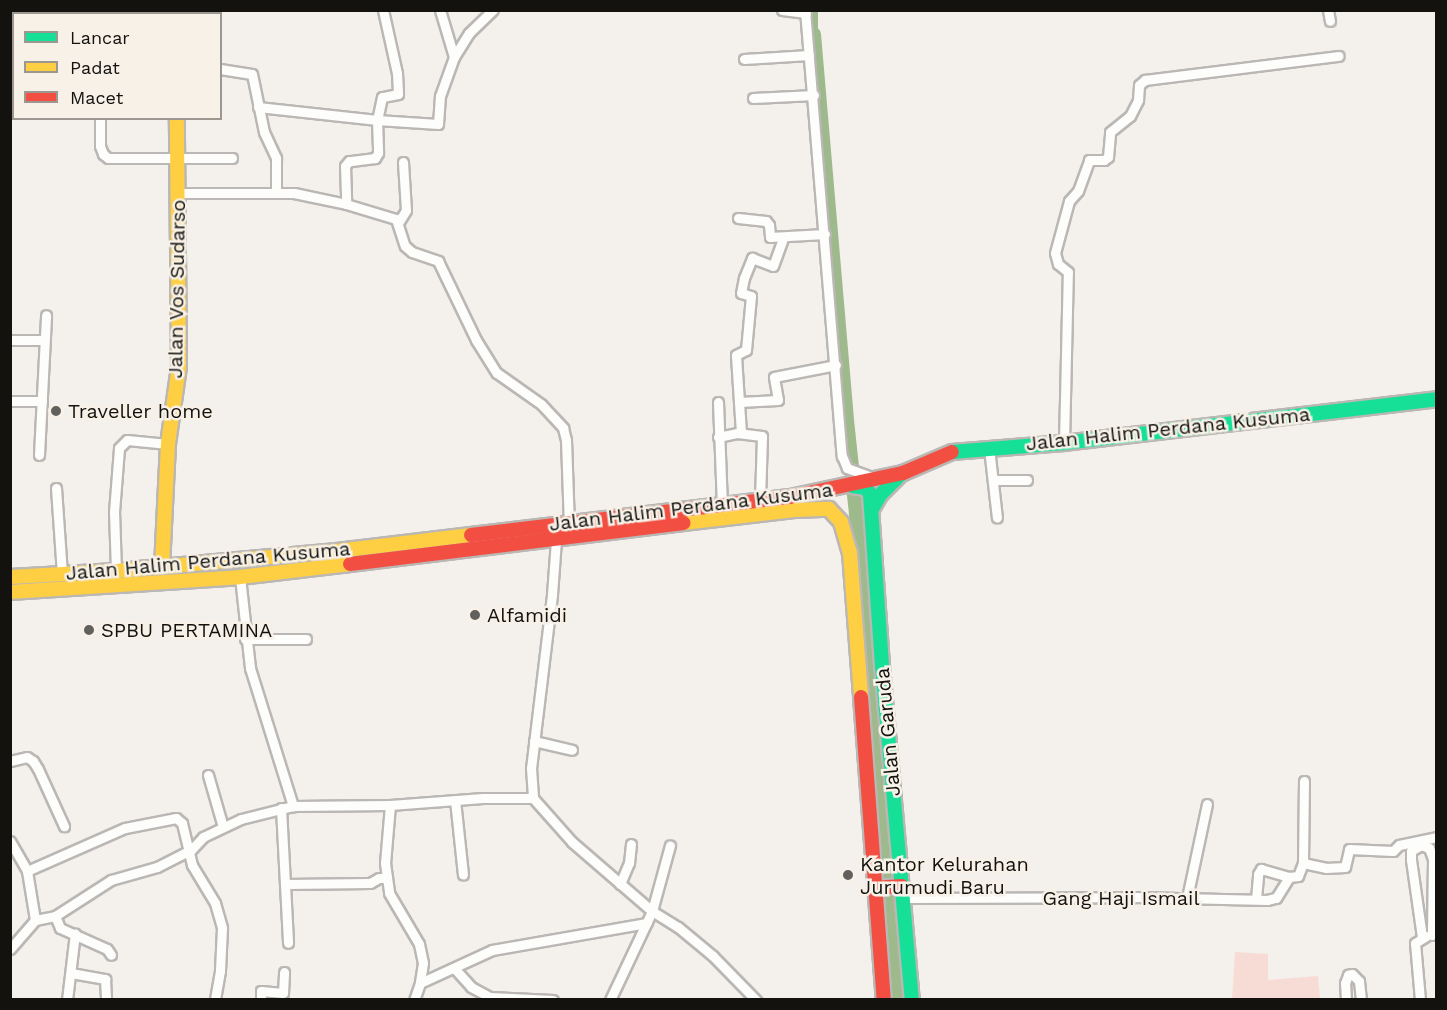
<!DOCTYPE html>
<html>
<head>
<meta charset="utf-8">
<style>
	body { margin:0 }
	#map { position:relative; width:1447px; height:1010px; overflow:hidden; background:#f4f0ec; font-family:"Work Sans",sans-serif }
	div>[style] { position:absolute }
	.green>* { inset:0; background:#f7dcd5 }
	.canal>* { height:9px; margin:-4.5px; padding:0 4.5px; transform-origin:4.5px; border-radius:4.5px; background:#9eb98c }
	.river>* { height:15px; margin:-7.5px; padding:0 7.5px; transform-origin:7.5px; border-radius:7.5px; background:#9eb98c }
	.roads { filter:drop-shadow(2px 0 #bab7b4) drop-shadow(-2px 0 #bab7b4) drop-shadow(0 2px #bab7b4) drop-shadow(0 -2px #bab7b4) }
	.street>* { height:9px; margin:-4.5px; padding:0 4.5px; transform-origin:4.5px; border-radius:4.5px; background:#fdfdfc }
	.fast>* { height:14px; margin:-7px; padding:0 7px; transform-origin:7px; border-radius:7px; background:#16e098 }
	.slow>* { height:14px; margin:-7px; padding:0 7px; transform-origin:7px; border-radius:7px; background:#ffcf43 }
	.jam>* { height:14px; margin:-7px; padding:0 7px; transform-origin:7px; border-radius:7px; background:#f24e42 }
	.dots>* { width:16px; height:16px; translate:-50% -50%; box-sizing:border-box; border:3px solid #f7f1e8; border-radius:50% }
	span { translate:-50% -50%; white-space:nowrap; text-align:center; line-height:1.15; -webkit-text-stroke:5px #f7f1e8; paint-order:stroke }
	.street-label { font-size:20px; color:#13120e }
	.poi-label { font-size:20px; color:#13120e }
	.left { translate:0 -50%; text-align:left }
	.frame { position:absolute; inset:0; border:12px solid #13120e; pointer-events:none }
	.legend { position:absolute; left:12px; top:12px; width:210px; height:108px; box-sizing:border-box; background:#f7f1e8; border:2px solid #9c9891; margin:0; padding:8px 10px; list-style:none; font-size:18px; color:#13120e }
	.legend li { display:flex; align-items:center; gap:12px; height:30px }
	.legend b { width:30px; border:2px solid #9c9891 }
</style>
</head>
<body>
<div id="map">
	<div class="green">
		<div style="clip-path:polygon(1235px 952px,1268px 954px,1268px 980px,1318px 976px,1320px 999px,1232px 999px)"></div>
	</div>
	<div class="canal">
		<div style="left:813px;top:10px;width:24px;rotate:90deg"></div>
	</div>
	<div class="river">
		<div style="left:813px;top:34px;width:396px;rotate:85.1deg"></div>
		<div style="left:847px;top:429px;width:206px;rotate:83.9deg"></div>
		<div style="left:869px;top:634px;width:367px;rotate:85.5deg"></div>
	</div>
	<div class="roads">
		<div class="street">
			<div style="left:383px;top:10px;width:65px;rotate:77.5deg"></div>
			<div style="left:397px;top:73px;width:21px;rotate:87deg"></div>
			<div style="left:398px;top:94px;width:16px;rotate:169deg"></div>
			<div style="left:382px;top:97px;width:24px;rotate:102deg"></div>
			<div style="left:377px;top:120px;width:61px;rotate:3.8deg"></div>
			<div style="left:438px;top:124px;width:28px;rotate:-86deg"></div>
			<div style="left:440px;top:96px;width:41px;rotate:-70.3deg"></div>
			<div style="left:454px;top:57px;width:28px;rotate:-58deg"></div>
			<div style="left:469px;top:33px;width:33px;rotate:-44deg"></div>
			<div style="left:440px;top:10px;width:49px;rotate:73.4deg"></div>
			<div style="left:782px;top:10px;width:24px;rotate:7deg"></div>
			<div style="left:805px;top:10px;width:448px;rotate:85.3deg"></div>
			<div style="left:842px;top:456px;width:13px;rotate:67deg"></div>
			<div style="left:847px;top:468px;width:29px;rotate:20deg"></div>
			<div style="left:1328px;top:10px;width:11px;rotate:80deg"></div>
			<div style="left:174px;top:12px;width:25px;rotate:2deg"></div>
			<div style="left:10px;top:26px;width:4px;rotate:27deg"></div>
			<div style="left:744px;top:59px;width:65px;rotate:-3.5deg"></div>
			<div style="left:220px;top:69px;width:32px;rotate:9deg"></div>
			<div style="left:252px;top:74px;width:59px;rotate:78.3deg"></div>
			<div style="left:264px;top:132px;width:29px;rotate:65deg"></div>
			<div style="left:276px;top:158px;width:34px;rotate:90deg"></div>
			<div style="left:753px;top:98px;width:61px;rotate:-2.8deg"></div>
			<div style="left:258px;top:107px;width:120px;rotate:6.2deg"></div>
			<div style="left:377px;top:120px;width:33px;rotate:88deg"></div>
			<div style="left:378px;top:153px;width:6px;rotate:121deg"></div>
			<div style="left:375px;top:158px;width:26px;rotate:173deg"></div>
			<div style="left:349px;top:161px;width:6px;rotate:129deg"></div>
			<div style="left:345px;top:166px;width:38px;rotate:88deg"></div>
			<div style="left:100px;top:118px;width:28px;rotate:90deg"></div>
			<div style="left:100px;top:146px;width:9px;rotate:69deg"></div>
			<div style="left:103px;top:154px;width:6px;rotate:39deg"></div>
			<div style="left:108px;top:158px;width:124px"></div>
			<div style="left:178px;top:193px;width:116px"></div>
			<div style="left:294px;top:193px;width:53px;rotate:11.9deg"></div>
			<div style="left:346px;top:204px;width:52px;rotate:16.7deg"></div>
			<div style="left:396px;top:219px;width:28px;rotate:72deg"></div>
			<div style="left:405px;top:246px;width:9px;rotate:41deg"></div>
			<div style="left:412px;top:252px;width:28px;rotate:19deg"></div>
			<div style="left:438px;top:261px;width:88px;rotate:64.3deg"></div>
			<div style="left:476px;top:340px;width:39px;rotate:58deg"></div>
			<div style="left:497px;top:373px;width:54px;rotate:35.2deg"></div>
			<div style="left:541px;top:404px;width:33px;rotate:47deg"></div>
			<div style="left:563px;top:428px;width:12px;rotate:76deg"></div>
			<div style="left:566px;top:440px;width:84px;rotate:88deg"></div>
			<div style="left:738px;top:218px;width:28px;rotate:6deg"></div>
			<div style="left:766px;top:221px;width:5px;rotate:53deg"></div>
			<div style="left:769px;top:225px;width:12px;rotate:85deg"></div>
			<div style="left:770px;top:237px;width:55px;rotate:-3.1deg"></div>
			<div style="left:398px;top:223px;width:15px;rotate:-58deg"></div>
			<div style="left:406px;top:210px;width:48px;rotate:-93.6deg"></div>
			<div style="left:10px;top:340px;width:33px"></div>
			<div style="left:10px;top:401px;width:32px"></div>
			<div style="left:718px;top:402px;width:103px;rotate:87.8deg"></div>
			<div style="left:739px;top:402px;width:39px;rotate:-3deg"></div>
			<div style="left:778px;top:400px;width:23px;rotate:-100deg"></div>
			<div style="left:774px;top:377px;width:63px;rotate:-11deg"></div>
			<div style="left:741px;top:433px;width:78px;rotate:-93.7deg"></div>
			<div style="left:736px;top:355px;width:11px;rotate:-27deg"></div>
			<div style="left:746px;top:350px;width:54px;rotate:-84.7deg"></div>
			<div style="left:751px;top:296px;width:10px;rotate:-163deg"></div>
			<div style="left:741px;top:293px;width:15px;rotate:-79deg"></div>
			<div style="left:744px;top:278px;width:22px;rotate:-68deg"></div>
			<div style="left:752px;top:258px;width:22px;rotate:21deg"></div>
			<div style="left:773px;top:266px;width:30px;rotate:-70deg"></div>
			<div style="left:718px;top:437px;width:19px;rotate:-12deg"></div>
			<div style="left:737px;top:433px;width:25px;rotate:7deg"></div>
			<div style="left:762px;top:436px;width:65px;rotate:91.8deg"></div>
			<div style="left:1064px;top:443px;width:171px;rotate:-88.7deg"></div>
			<div style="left:1068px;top:272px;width:13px;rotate:-141deg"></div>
			<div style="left:1058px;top:264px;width:11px;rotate:-105deg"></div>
			<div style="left:1055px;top:253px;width:54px;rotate:-74.9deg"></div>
			<div style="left:1069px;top:201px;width:13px;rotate:-48deg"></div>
			<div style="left:1078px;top:191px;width:33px;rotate:-70deg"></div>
			<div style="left:1089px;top:160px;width:15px"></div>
			<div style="left:1104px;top:160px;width:5px;rotate:-37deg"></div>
			<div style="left:1108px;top:157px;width:25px;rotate:-85deg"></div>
			<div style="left:1110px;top:132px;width:26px;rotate:-39deg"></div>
			<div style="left:1130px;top:116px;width:18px;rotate:-63deg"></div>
			<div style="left:1138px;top:100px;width:15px;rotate:-86deg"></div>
			<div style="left:1139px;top:85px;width:8px;rotate:-40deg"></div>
			<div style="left:1145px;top:80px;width:195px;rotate:-7.1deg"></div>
			<div style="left:989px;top:448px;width:70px;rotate:83.5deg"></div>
			<div style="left:39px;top:455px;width:140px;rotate:-87.1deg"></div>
			<div style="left:993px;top:480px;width:34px"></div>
			<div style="left:56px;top:488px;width:86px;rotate:86deg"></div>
			<div style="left:556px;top:540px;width:55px;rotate:94.2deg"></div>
			<div style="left:552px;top:595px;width:174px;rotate:96.9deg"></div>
			<div style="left:531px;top:768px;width:30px;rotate:86deg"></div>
			<div style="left:533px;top:798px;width:59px;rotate:48.4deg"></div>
			<div style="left:572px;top:842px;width:106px;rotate:40.8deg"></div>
			<div style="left:652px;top:911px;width:31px;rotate:32deg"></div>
			<div style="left:678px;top:927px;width:45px;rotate:39.6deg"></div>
			<div style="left:713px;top:956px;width:62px;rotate:45.7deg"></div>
			<div style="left:116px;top:571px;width:59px;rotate:-91.9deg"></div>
			<div style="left:114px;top:512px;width:64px;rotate:-85.5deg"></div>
			<div style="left:119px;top:448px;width:11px;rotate:-45deg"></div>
			<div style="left:127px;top:440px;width:41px;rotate:5.6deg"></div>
			<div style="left:240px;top:577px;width:92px;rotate:83.7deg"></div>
			<div style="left:250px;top:668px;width:145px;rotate:72.7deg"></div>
			<div style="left:245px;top:639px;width:61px"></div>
			<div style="left:534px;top:741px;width:39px;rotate:13deg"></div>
			<div style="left:10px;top:761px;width:17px;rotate:-13deg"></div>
			<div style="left:27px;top:757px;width:7px;rotate:34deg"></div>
			<div style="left:33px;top:761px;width:9px;rotate:58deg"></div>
			<div style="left:38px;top:769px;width:63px;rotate:65.5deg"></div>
			<div style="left:208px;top:775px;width:54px;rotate:73.9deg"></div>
			<div style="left:455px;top:800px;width:75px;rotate:83.9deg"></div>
			<div style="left:390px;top:805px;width:58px;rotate:94.9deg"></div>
			<div style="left:385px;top:863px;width:30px;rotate:82deg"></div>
			<div style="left:389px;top:893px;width:59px;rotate:59.5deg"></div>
			<div style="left:419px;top:944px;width:19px;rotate:78deg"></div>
			<div style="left:423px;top:963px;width:20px;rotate:99deg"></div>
			<div style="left:420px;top:983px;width:18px;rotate:109deg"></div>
			<div style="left:281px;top:808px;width:135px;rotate:87deg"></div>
			<div style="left:10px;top:841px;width:34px;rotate:60deg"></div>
			<div style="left:27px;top:871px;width:50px;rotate:80.7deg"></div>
			<div style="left:1303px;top:863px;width:24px;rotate:12deg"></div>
			<div style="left:1326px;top:868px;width:19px;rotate:-3deg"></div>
			<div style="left:1345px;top:867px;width:18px;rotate:-77deg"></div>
			<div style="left:1349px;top:849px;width:44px;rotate:2.6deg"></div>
			<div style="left:1393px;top:851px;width:8px;rotate:-45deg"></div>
			<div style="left:1399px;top:845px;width:38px;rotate:-12deg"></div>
			<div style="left:27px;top:871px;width:107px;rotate:-23.7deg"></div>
			<div style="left:125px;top:828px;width:52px;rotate:-11.1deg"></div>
			<div style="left:176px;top:818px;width:8px;rotate:40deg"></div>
			<div style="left:182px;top:823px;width:43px;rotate:76.6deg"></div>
			<div style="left:192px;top:865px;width:44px;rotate:58.8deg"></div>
			<div style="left:215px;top:903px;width:26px;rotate:74deg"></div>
			<div style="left:222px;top:928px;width:43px;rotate:92.7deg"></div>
			<div style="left:220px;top:971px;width:29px;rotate:100deg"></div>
			<div style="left:286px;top:884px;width:84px;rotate:-0.7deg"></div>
			<div style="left:370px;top:883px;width:10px;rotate:-29deg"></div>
			<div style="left:379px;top:878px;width:8px"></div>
			<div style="left:620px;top:884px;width:23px;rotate:-67deg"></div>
			<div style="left:629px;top:863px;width:19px;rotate:-84deg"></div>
			<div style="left:903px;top:898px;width:232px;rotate:-0.2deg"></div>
			<div style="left:1135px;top:897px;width:132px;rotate:1.3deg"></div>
			<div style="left:1267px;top:900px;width:9px;rotate:-13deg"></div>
			<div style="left:1276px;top:898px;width:25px;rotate:-58deg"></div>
			<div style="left:1187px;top:898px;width:96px;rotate:-78deg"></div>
			<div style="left:1256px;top:899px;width:25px;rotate:-85deg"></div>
			<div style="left:1258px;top:874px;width:6px;rotate:-59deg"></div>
			<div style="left:1261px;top:869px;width:29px;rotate:16deg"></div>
			<div style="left:1289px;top:877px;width:9px;rotate:-6deg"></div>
			<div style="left:1298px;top:876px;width:14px;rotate:-69deg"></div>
			<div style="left:1303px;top:863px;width:82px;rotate:-89.3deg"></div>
			<div style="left:55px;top:916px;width:13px;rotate:67deg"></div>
			<div style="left:60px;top:928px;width:51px;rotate:24.1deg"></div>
			<div style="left:107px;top:949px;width:7px;rotate:56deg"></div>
			<div style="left:1422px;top:937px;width:78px;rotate:-98.1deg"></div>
			<div style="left:1411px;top:860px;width:9px;rotate:-90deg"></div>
			<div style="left:1411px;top:851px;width:12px;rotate:-31deg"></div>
			<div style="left:1421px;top:845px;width:9px;rotate:21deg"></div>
			<div style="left:1429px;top:848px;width:12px;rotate:70deg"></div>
			<div style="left:1433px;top:859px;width:76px;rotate:90.8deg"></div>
			<div style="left:10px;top:949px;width:38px;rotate:-49deg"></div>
			<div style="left:35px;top:920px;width:20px;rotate:-11deg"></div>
			<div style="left:55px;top:916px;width:67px;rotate:-32.7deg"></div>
			<div style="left:111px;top:880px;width:48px;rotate:-15.8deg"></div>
			<div style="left:157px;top:867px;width:38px;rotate:-27deg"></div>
			<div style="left:191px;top:850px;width:18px;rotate:-47deg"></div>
			<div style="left:203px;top:837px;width:42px;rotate:-25.3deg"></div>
			<div style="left:241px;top:819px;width:54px;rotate:-14deg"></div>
			<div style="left:293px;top:806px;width:97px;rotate:-0.6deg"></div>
			<div style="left:390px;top:805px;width:93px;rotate:-4.3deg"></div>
			<div style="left:483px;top:798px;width:50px"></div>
			<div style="left:455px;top:969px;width:24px;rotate:48deg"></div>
			<div style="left:471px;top:987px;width:21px;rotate:28deg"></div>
			<div style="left:490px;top:997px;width:63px;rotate:2.7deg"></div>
			<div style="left:71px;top:973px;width:35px;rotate:10deg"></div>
			<div style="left:105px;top:979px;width:21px;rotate:87deg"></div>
			<div style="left:420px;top:983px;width:79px;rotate:-24.6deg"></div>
			<div style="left:492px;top:950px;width:157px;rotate:-9.9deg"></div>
			<div style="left:67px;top:1000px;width:67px;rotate:-83.2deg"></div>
			<div style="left:261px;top:1000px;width:9px;rotate:-90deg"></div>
			<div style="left:261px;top:991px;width:22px;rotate:5deg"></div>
			<div style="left:283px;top:993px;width:21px;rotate:-87deg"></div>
			<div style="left:610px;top:1000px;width:98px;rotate:-64.7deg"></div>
			<div style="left:652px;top:911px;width:68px;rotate:-74.7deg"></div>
			<div style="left:1346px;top:1000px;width:17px;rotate:-93deg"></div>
			<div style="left:1345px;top:983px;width:9px;rotate:-69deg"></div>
			<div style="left:1348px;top:975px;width:4px;rotate:-14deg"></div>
			<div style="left:1352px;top:974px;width:10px;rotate:45deg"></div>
			<div style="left:1359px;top:981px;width:19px;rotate:84deg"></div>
			<div style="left:1420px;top:1000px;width:57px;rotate:-95deg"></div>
			<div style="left:1415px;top:943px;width:13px;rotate:-32deg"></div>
		</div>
		<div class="fast">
			<div style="left:952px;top:452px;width:112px;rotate:-4.6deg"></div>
			<div style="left:1064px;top:443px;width:375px;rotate:-6.7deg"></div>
			<div style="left:852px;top:486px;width:14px;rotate:8deg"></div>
			<div style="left:866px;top:488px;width:7px;rotate:56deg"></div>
			<div style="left:870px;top:494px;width:172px;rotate:86deg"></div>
			<div style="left:882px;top:666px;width:335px;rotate:84.9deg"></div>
			<div style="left:872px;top:509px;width:16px;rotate:-60deg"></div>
			<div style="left:880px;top:495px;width:30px;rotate:-45deg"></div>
		</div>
		<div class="slow">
			<div style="left:683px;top:523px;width:112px;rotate:-6.7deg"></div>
			<div style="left:794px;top:510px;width:35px;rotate:-2deg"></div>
			<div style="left:829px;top:509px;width:18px;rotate:47deg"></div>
			<div style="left:841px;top:522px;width:32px;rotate:74deg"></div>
			<div style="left:850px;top:553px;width:144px;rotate:85.6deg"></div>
			<div style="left:162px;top:567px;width:123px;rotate:-87.2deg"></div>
			<div style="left:168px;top:444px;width:78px;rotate:-81.9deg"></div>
			<div style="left:179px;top:367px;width:249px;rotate:-90.5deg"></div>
			<div style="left:10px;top:577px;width:106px;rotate:-3.2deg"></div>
			<div style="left:116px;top:571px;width:222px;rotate:-5.2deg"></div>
			<div style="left:337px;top:551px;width:135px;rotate:-6.8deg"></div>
			<div style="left:10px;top:592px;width:230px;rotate:-3.7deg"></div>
			<div style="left:240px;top:577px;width:111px;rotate:-6.7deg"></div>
		</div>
		<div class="jam">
			<div style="left:174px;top:10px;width:4px;rotate:90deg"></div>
			<div style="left:471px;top:535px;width:321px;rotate:-6.8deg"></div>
			<div style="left:790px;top:497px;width:116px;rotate:-12deg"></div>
			<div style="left:903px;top:473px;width:53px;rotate:-23.2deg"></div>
			<div style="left:350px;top:564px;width:336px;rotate:-7deg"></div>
			<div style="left:861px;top:697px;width:304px;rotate:85.7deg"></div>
			<div style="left:874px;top:888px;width:28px;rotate:-4deg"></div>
		</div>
	</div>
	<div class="dots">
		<div style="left:56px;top:411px;background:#62605c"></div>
		<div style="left:475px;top:615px;background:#62605c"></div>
		<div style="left:89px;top:630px;background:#62605c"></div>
		<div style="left:848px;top:875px;background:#62605c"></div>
	</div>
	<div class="street-label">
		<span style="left:177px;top:289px;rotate:-89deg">Jalan Vos Sudarso</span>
		<span style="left:1168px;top:429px;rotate:-6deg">Jalan Halim Perdana Kusuma</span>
		<span style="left:691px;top:507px;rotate:-7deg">Jalan Halim Perdana Kusuma</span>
		<span style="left:208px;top:561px;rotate:-5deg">Jalan Halim Perdana Kusuma</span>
		<span style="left:888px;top:732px;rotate:-95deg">Jalan Garuda</span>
		<span style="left:1121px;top:898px">Gang Haji Ismail</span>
	</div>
	<div class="poi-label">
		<span class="left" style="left:68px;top:411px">Traveller home</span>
		<span class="left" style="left:487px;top:615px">Alfamidi</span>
		<span class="left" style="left:101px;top:630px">SPBU PERTAMINA</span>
		<span class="left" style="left:860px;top:876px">Kantor Kelurahan<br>Jurumudi Baru</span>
	</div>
	<div class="frame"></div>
	<ul class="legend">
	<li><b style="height:8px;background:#16e098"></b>Lancar</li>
	<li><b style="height:8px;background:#ffcf43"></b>Padat</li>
	<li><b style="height:8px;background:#f24e42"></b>Macet</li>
	</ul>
</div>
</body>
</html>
